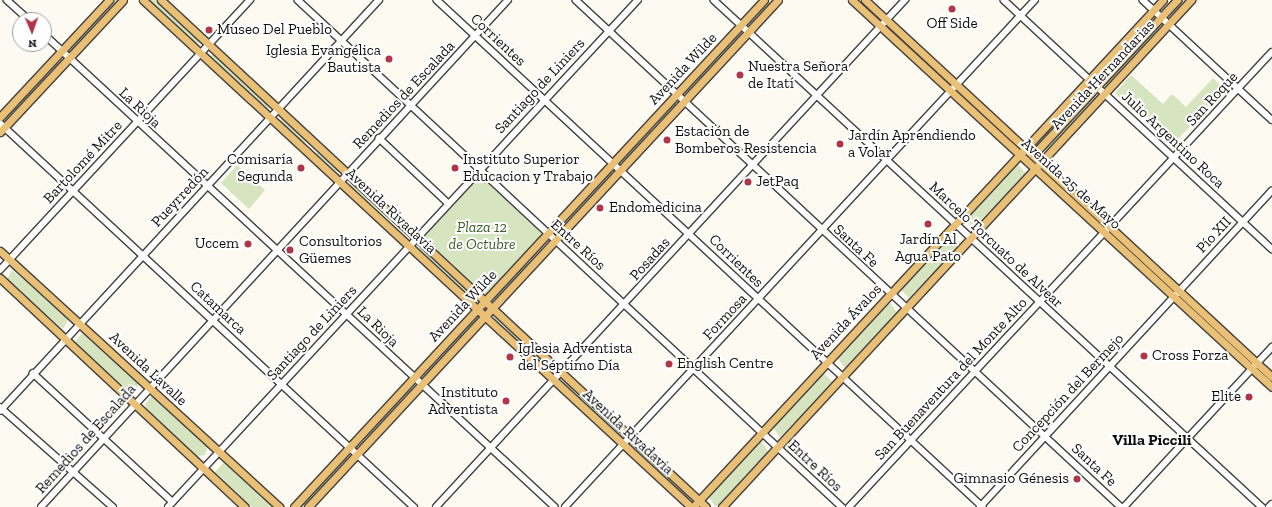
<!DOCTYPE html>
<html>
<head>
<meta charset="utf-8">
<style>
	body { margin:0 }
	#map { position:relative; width:1272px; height:507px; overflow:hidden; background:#fdfaf2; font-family:"Zilla Slab",serif }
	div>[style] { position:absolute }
	.green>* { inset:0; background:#d6e5bf }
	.roads { filter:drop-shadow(1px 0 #424242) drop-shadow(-1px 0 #424242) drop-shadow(0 1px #424242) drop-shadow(0 -1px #424242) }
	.minor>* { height:5.5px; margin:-2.75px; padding:0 2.75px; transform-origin:2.75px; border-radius:2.75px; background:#fff }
	.major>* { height:7px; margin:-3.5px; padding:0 3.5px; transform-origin:3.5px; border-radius:3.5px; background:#e9c076 }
	.dots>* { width:11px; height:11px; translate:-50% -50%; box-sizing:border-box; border:2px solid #fff; border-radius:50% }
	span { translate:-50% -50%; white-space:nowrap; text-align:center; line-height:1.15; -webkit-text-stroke:4px #fff; paint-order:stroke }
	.poi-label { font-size:15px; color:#0f0f0f }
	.left { translate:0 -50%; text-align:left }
	.right { translate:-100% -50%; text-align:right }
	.street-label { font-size:15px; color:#0f0f0f }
	.park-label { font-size:15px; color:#385f26; font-style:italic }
	.neighbourhood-label { font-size:16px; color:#0f0f0f; font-weight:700 }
	.north { position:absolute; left:12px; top:12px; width:40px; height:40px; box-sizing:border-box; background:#fff; border:1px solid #9f9f9f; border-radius:50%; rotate:178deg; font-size:11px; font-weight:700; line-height:16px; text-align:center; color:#0f0f0f }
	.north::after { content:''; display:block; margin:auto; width:14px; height:18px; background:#af3649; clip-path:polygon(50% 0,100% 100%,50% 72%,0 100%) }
</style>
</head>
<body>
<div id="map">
	<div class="green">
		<div style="clip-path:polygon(112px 0,119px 0,72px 49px,70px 45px)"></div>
		<div style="clip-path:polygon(149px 0,156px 0,200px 42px,196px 44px)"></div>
		<div style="clip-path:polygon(768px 0,775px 0,752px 23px,750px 22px)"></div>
		<div style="clip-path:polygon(1181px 0,1188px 0,1173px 16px,1170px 12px)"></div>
		<div style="clip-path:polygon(1150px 18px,1154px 21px,1102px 78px,1098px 75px)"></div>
		<div style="clip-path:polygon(1158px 25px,1162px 29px,1108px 85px,1105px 81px)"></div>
		<div style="clip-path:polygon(891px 28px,947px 80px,947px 82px,890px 30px)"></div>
		<div style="clip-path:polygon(737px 33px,740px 37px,688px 93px,685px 90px)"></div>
		<div style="clip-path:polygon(214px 53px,269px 105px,268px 109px,211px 57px)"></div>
		<div style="clip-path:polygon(57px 61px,60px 64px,7px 118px,6px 114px)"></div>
		<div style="clip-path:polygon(1131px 75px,1163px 104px,1172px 94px,1186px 107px,1213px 78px,1226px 90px,1172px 145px,1115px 93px)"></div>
		<div style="clip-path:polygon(1085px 88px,1088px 92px,1040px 143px,1036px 140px)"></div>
		<div style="clip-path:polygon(961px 93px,1016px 144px,1014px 145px)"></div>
		<div style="clip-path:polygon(1093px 95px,1097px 98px,1048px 151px,1045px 148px)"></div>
		<div style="clip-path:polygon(674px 102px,677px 106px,660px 124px,655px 120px)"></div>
		<div style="clip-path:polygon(283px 118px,307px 141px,304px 144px,280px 121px)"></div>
		<div style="clip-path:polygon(648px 128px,653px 133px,624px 162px,621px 160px)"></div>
		<div style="clip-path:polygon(318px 151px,338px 170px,337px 172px,316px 154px)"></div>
		<div style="clip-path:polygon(1017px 163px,1026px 174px,973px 228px,965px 217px)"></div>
		<div style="clip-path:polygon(237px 165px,265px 190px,249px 209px,221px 183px)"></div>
		<div style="clip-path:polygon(609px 171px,613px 174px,559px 231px,557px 228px)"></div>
		<div style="clip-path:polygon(1047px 172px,1100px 221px,1046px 174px)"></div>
		<div style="clip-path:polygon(478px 175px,483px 175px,542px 233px,486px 296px,421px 236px)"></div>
		<div style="clip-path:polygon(352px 183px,407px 234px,407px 235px,350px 185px)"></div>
		<div style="clip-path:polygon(950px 234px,962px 244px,909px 298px,901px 290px,901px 286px)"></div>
		<div style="clip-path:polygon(546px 242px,496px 300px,493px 299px,544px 242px)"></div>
		<div style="clip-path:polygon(421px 247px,477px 298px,476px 301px,418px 249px)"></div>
		<div style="clip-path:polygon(12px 270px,69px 318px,63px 329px,6px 281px)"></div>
		<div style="clip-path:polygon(885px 303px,891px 304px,898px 314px,849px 367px,844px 367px,836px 356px)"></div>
		<div style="clip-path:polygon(477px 316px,481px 318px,426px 376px,423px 374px)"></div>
		<div style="clip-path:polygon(497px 316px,553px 368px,553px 370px,549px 371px,493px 319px)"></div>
		<div style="clip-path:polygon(82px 333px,139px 384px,133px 394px,74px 344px)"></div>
		<div style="clip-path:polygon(822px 372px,834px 383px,780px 437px,771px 425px)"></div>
		<div style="clip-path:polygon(564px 380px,622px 433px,621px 436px,563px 383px)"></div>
		<div style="clip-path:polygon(410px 386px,413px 389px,361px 443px,359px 442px)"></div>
		<div style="clip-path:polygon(152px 396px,208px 446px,205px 455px,196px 457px,146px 409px,145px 404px)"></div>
		<div style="clip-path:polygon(761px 441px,769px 452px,719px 506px,715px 506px,707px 495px)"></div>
		<div style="clip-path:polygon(635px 445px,691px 496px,690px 498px,687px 499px,632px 448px)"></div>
		<div style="clip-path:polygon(344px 458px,347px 460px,304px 507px,298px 507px)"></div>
		<div style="clip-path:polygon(224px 462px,229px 463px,275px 507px,252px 507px,215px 472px)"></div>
	</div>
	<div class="roads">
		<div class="minor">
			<div style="left:7px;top:0;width:30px;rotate:42deg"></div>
			<div style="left:298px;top:0;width:744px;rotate:42.98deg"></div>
			<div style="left:437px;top:0;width:745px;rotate:42.88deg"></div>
			<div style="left:576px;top:0;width:744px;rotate:42.93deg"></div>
			<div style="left:714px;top:0;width:747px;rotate:42.77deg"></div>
			<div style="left:1004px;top:0;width:366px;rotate:42.9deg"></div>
			<div style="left:1143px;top:0;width:176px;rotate:42.9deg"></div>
			<div style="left:44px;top:34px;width:696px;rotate:42.79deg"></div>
			<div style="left:0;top:123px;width:565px;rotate:42.85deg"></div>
			<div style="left:379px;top:138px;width:95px;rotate:43.3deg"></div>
			<div style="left:0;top:270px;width:368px;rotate:-47.2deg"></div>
			<div style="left:33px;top:373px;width:190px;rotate:42.7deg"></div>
			<div style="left:0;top:407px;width:151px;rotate:41.5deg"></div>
			<div style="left:0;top:411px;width:559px;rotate:-47.32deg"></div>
			<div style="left:41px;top:507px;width:689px;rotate:-47.35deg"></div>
			<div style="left:168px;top:507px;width:691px;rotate:-47.17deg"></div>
			<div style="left:436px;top:507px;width:691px;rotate:-47.23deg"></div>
			<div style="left:565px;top:507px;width:691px;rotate:-47.17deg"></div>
			<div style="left:849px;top:507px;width:621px;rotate:-47.09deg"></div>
			<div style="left:980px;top:507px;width:430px;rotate:-47.3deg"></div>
			<div style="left:1124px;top:507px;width:218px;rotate:-47.2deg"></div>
			<div style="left:1269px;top:507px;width:4px;rotate:-45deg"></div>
		</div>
		<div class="major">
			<div style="left:143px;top:0;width:747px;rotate:42.77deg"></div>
			<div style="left:161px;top:0;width:744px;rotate:42.93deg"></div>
			<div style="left:852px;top:0;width:571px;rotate:42.66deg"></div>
			<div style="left:865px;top:0;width:555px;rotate:42.81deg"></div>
			<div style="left:0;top:117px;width:160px;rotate:-47deg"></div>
			<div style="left:0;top:132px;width:180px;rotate:-47deg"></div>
			<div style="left:1033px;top:155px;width:212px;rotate:-47.1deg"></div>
			<div style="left:0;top:251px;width:379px;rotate:42.5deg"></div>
			<div style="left:0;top:278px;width:335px;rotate:43.1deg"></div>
			<div style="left:294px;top:507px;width:691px;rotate:-47.17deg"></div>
			<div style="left:308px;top:507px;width:691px;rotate:-47.17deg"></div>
			<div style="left:693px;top:507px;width:691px;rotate:-47.17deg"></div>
			<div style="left:722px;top:507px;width:691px;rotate:-47.23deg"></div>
		</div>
	</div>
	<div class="dots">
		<div style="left:952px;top:9px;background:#af3649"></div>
		<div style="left:209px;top:30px;background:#af3649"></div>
		<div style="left:389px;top:59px;background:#af3649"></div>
		<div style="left:740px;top:75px;background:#af3649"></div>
		<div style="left:667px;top:140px;background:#af3649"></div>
		<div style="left:840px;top:144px;background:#af3649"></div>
		<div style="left:301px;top:168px;background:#af3649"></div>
		<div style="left:455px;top:168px;background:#af3649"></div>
		<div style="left:748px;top:182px;background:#af3649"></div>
		<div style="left:600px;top:208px;background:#af3649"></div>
		<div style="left:928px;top:224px;background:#af3649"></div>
		<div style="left:248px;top:244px;background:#af3649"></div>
		<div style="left:290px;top:250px;background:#af3649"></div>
		<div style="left:1144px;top:356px;background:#af3649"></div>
		<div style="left:510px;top:357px;background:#af3649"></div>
		<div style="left:669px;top:364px;background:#af3649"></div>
		<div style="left:1249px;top:397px;background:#af3649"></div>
		<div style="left:506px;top:401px;background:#af3649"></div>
		<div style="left:1077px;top:479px;background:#af3649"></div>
	</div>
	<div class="poi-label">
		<span style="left:952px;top:24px">Off Side</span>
		<span class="left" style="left:217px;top:30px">Museo Del Pueblo</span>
		<span class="right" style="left:381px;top:59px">Iglesia Evangélica<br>Bautista</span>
		<span class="left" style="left:748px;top:75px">Nuestra Señora<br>de Itatí</span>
		<span class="left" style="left:675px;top:140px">Estación de<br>Bomberos Resistencia</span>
		<span class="left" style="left:848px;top:144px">Jardín Aprendiendo<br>a Volar</span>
		<span class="right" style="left:293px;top:168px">Comisaría<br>Segunda</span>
		<span class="left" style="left:463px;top:168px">Instituto Superior<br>Educacion y Trabajo</span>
		<span class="left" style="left:756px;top:182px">JetPaq</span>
		<span class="left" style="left:609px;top:208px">Endomedicina</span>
		<span style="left:928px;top:248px">Jardín Al<br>Agua Pato</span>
		<span class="left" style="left:299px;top:250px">Consultorios<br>Güemes</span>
		<span class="right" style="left:239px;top:244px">Uccem</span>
		<span class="left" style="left:518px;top:357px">Iglesia Adventista<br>del Séptimo Día</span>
		<span class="left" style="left:1152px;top:356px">Cross Forza</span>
		<span class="left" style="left:677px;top:364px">English Centre</span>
		<span class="right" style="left:498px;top:401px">Instituto<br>Adventista</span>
		<span class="right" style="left:1241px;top:397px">Elite</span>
		<span class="right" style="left:1069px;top:479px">Gimnasio Génesis</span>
	</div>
	<div class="street-label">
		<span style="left:498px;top:40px;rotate:43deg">Corrientes</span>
		<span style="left:683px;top:69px;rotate:-47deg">Avenida Wilde</span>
		<span style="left:1103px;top:75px;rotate:-47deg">Avenida Hernandarias</span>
		<span style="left:540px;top:86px;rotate:-47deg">Santiago de Liniers</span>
		<span style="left:404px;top:95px;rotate:-47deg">Remedios de Escalada</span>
		<span style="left:1212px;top:99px;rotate:-47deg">San Roque</span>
		<span style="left:140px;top:108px;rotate:43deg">La Rioja</span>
		<span style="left:1173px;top:140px;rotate:43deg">Julio Argentino Roca</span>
		<span style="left:83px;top:162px;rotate:-47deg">Bartolomé Mitre</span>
		<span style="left:1071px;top:184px;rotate:42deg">Avenida 25 de Mayo</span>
		<span style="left:180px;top:197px;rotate:-47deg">Pueyrredón</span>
		<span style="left:391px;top:211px;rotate:43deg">Avenida Rivadavia</span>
		<span style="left:1214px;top:235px;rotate:-47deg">Pío XII</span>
		<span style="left:578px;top:245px;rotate:42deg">Entre Ríos</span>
		<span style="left:996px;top:245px;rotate:43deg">Marcelo Torcuato de Alvear</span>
		<span style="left:856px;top:246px;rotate:43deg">Santa Fe</span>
		<span style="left:650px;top:259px;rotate:-48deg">Posadas</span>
		<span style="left:736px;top:261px;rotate:44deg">Corrientes</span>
		<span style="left:463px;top:306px;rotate:-47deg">Avenida Wilde</span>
		<span style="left:218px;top:308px;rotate:43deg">Catamarca</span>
		<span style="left:725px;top:317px;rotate:-47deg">Formosa</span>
		<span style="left:846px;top:322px;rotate:-47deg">Avenida Ávalos</span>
		<span style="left:378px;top:327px;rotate:44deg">La Rioja</span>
		<span style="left:312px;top:333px;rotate:-47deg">Santiago de Liniers</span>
		<span style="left:148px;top:369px;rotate:43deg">Avenida Lavalle</span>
		<span style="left:951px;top:379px;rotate:-47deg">San Buenaventura del Monte Alto</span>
		<span style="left:1068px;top:393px;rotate:-47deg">Concepción del Bermejo</span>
		<span style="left:628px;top:432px;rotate:43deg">Avenida Rivadavia</span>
		<span style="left:86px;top:439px;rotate:-48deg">Remedios de Escalada</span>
		<span style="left:1094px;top:465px;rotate:43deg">Santa Fe</span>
		<span style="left:815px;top:466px;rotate:43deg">Entre Ríos</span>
	</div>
	<div class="park-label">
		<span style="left:482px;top:236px">Plaza 12<br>de Octubre</span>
	</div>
	<div class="neighbourhood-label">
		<span style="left:1152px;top:440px">Villa Piccili</span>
	</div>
	<div class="north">N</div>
</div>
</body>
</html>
